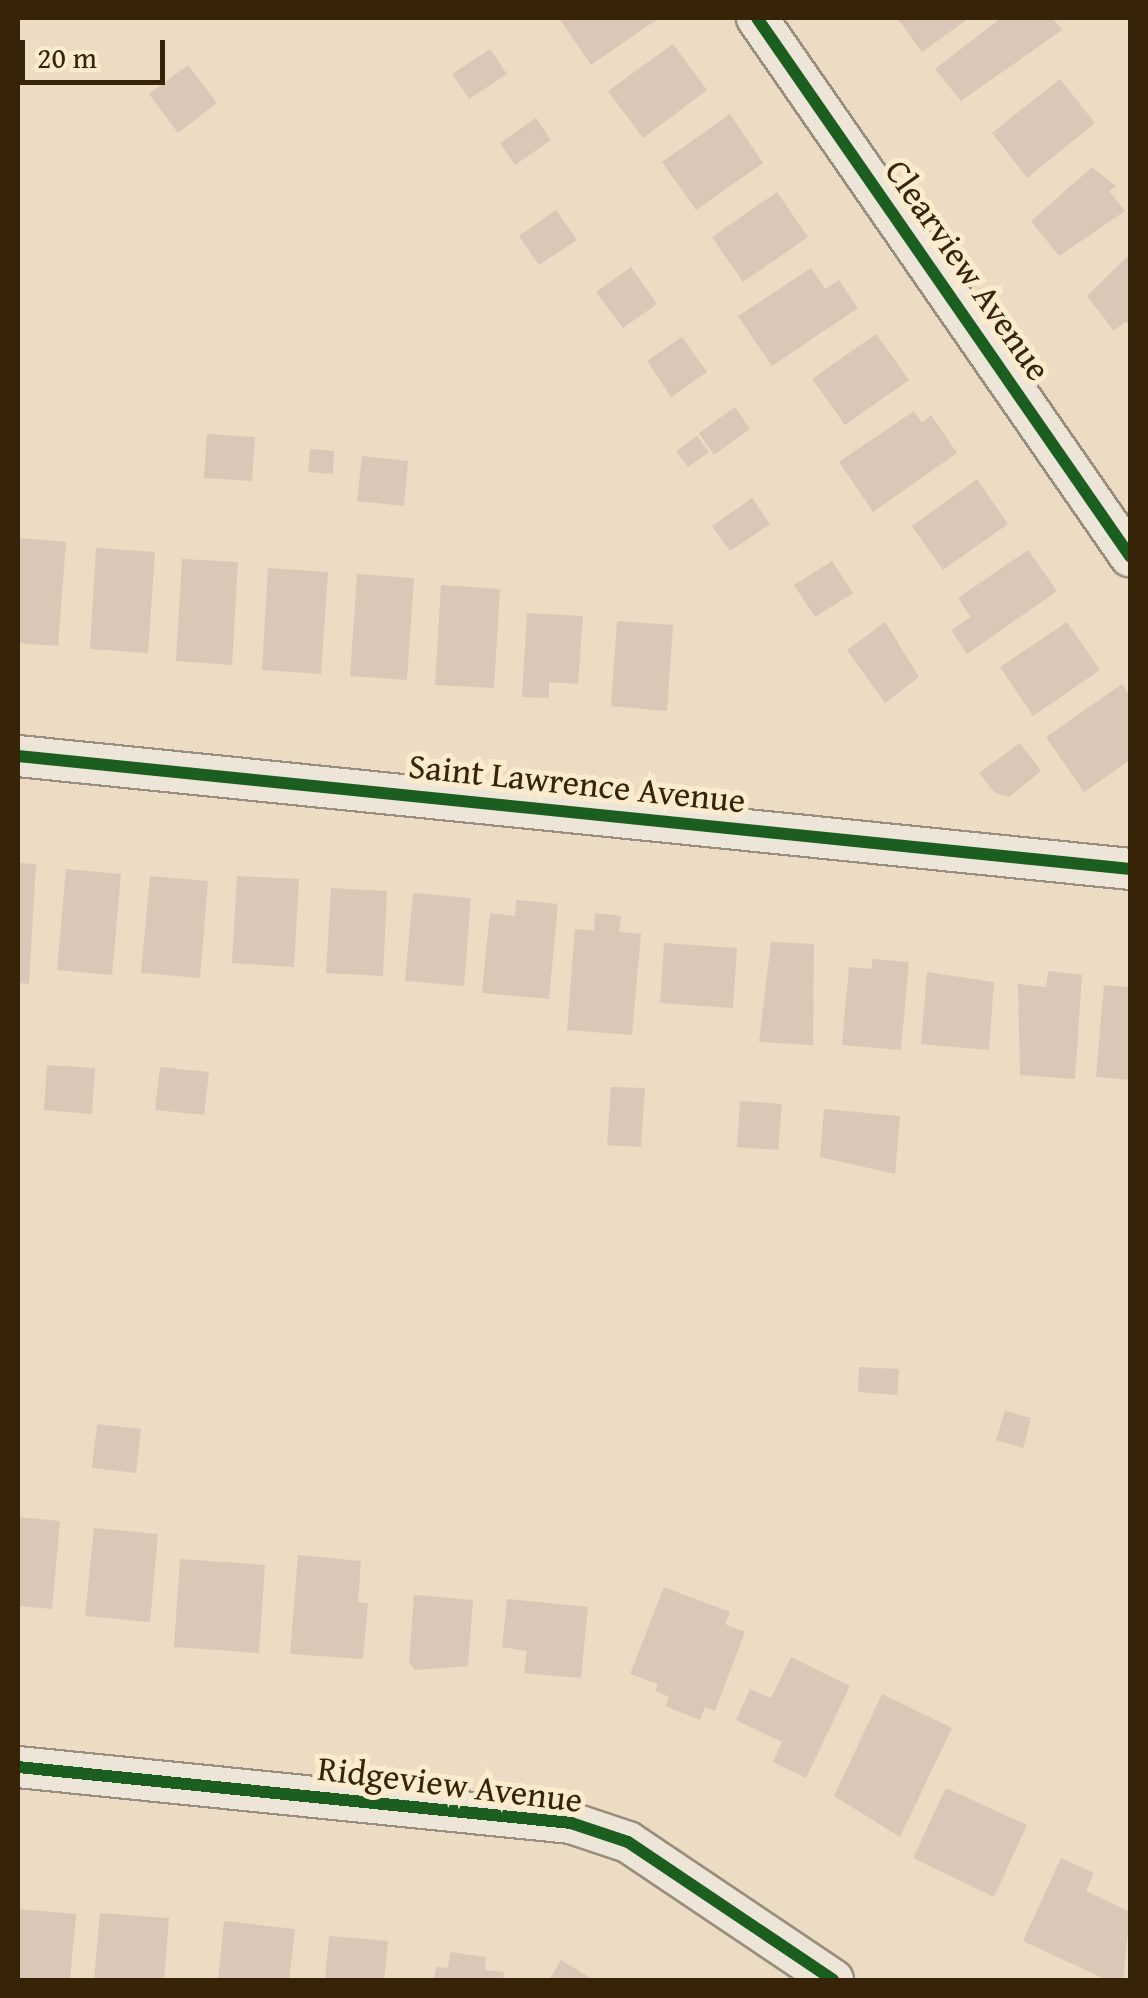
<!DOCTYPE html>
<html>
<head>
<meta charset="utf-8">
<style>
	body { margin:0 }
	#map { position:relative; width:1148px; height:1998px; overflow:hidden; background:#ecdcc4; font-family:"Gentium Book Plus",serif }
	div>[style] { position:absolute }
	.building>* { inset:0; background:#dac7b7 }
	.roads { filter:drop-shadow(2px 0 #9a8e7e) drop-shadow(-2px 0 #9a8e7e) drop-shadow(0 2px #9a8e7e) drop-shadow(0 -2px #9a8e7e) }
	.minor>* { height:40px; margin:-20px; padding:0 20px; transform-origin:20px; border-radius:20px; background:#eee5d9 }
	.cycleway>* { height:12px; margin:-6px; padding:0 6px; transform-origin:6px; border-radius:6px; background:#1b5e20 }
	span { translate:-50% -50%; white-space:nowrap; text-align:center; line-height:1.15; -webkit-text-stroke:10px #fdebce; paint-order:stroke }
	.street-label { font-size:35px; color:#372307 }
	.frame { position:absolute; inset:0; border:20px solid #372307; pointer-events:none }
	.scale { position:absolute; left:20px; top:40px; width:145px; height:45px; box-sizing:border-box; border:5px solid #372307; border-top:0; padding-left:12px; font-size:30px; line-height:35px; white-space:nowrap; color:#372307; -webkit-text-stroke:8px #fdebce; paint-order:stroke }
</style>
</head>
<body>
<div id="map">
	<div class="building">
		<div style="clip-path:polygon(559px 18px,659px 18px,591px 65px)"></div>
		<div style="clip-path:polygon(897px 18px,969px 18px,922px 52px)"></div>
		<div style="clip-path:polygon(1001px 18px,1052px 18px,1062px 30px,961px 101px,935px 69px)"></div>
		<div style="clip-path:polygon(673px 44px,707px 90px,643px 138px,608px 91px)"></div>
		<div style="clip-path:polygon(490px 49px,507px 74px,469px 99px,452px 74px)"></div>
		<div style="clip-path:polygon(188px 65px,217px 103px,178px 133px,149px 94px)"></div>
		<div style="clip-path:polygon(1060px 79px,1095px 123px,1027px 178px,992px 133px)"></div>
		<div style="clip-path:polygon(730px 114px,763px 163px,696px 210px,662px 162px)"></div>
		<div style="clip-path:polygon(536px 118px,551px 140px,515px 165px,500px 143px)"></div>
		<div style="clip-path:polygon(1092px 167px,1116px 186px,1109px 191px,1125px 211px,1059px 256px,1031px 221px)"></div>
		<div style="clip-path:polygon(777px 192px,808px 237px,743px 282px,712px 237px)"></div>
		<div style="clip-path:polygon(556px 210px,577px 240px,539px 265px,519px 236px)"></div>
		<div style="clip-path:polygon(1130px 254px,1130px 327px,1126px 321px,1114px 331px,1087px 296px)"></div>
		<div style="clip-path:polygon(631px 267px,657px 304px,623px 328px,596px 292px)"></div>
		<div style="clip-path:polygon(811px 268px,825px 289px,839px 280px,858px 308px,772px 366px,738px 316px)"></div>
		<div style="clip-path:polygon(876px 334px,909px 380px,845px 425px,812px 379px)"></div>
		<div style="clip-path:polygon(682px 337px,707px 372px,671px 397px,647px 361px)"></div>
		<div style="clip-path:polygon(735px 407px,750px 429px,714px 455px,699px 433px)"></div>
		<div style="clip-path:polygon(914px 411px,922px 423px,931px 415px,957px 453px,873px 512px,839px 462px)"></div>
		<div style="clip-path:polygon(207px 434px,255px 437px,252px 481px,204px 478px)"></div>
		<div style="clip-path:polygon(697px 436px,709px 452px,688px 467px,676px 451px)"></div>
		<div style="clip-path:polygon(310px 449px,334px 451px,333px 474px,308px 472px)"></div>
		<div style="clip-path:polygon(362px 456px,408px 461px,404px 506px,357px 501px)"></div>
		<div style="clip-path:polygon(977px 479px,1008px 524px,943px 570px,912px 526px)"></div>
		<div style="clip-path:polygon(752px 498px,770px 524px,730px 551px,712px 526px)"></div>
		<div style="clip-path:polygon(18px 538px,66px 542px,58px 646px,18px 643px)"></div>
		<div style="clip-path:polygon(96px 548px,155px 552px,148px 653px,90px 649px)"></div>
		<div style="clip-path:polygon(1028px 550px,1057px 591px,967px 654px,951px 630px,971px 617px,958px 598px)"></div>
		<div style="clip-path:polygon(182px 559px,238px 562px,232px 665px,176px 661px)"></div>
		<div style="clip-path:polygon(832px 561px,853px 593px,815px 617px,794px 585px)"></div>
		<div style="clip-path:polygon(268px 568px,328px 572px,321px 674px,262px 670px)"></div>
		<div style="clip-path:polygon(357px 574px,414px 578px,407px 680px,350px 676px)"></div>
		<div style="clip-path:polygon(441px 585px,500px 589px,494px 688px,435px 685px)"></div>
		<div style="clip-path:polygon(527px 613px,583px 616px,578px 684px,549px 682px,549px 698px,522px 697px)"></div>
		<div style="clip-path:polygon(617px 621px,673px 625px,667px 711px,611px 706px)"></div>
		<div style="clip-path:polygon(885px 622px,919px 677px,885px 703px,847px 650px)"></div>
		<div style="clip-path:polygon(1067px 622px,1100px 670px,1033px 716px,1000px 667px)"></div>
		<div style="clip-path:polygon(1122px 684px,1130px 696px,1130px 760px,1084px 792px,1046px 737px)"></div>
		<div style="clip-path:polygon(1020px 743px,1041px 771px,1009px 797px,995px 793px,979px 773px)"></div>
		<div style="clip-path:polygon(18px 863px,36px 864px,29px 984px,18px 983px)"></div>
		<div style="clip-path:polygon(66px 869px,121px 874px,112px 975px,57px 970px)"></div>
		<div style="clip-path:polygon(150px 876px,208px 881px,200px 978px,141px 973px)"></div>
		<div style="clip-path:polygon(237px 876px,299px 879px,294px 967px,232px 963px)"></div>
		<div style="clip-path:polygon(331px 888px,387px 891px,383px 976px,326px 973px)"></div>
		<div style="clip-path:polygon(413px 893px,471px 898px,464px 986px,405px 981px)"></div>
		<div style="clip-path:polygon(516px 900px,558px 904px,549px 999px,482px 993px,490px 913px,515px 916px)"></div>
		<div style="clip-path:polygon(595px 913px,621px 916px,619px 932px,641px 934px,632px 1035px,567px 1030px,575px 929px,594px 931px)"></div>
		<div style="clip-path:polygon(771px 942px,814px 944px,813px 1045px,759px 1042px)"></div>
		<div style="clip-path:polygon(664px 943px,737px 948px,733px 1008px,660px 1003px)"></div>
		<div style="clip-path:polygon(872px 959px,909px 962px,901px 1050px,842px 1045px,849px 967px,872px 969px)"></div>
		<div style="clip-path:polygon(1048px 971px,1082px 975px,1075px 1079px,1020px 1075px,1018px 984px,1046px 987px)"></div>
		<div style="clip-path:polygon(927px 972px,994px 982px,989px 1050px,921px 1044px)"></div>
		<div style="clip-path:polygon(1104px 985px,1130px 987px,1130px 1080px,1096px 1077px)"></div>
		<div style="clip-path:polygon(47px 1065px,95px 1068px,92px 1114px,44px 1110px)"></div>
		<div style="clip-path:polygon(160px 1067px,209px 1072px,204px 1115px,155px 1110px)"></div>
		<div style="clip-path:polygon(611px 1087px,645px 1088px,641px 1147px,607px 1145px)"></div>
		<div style="clip-path:polygon(740px 1101px,782px 1104px,778px 1150px,737px 1147px)"></div>
		<div style="clip-path:polygon(824px 1109px,900px 1116px,895px 1174px,820px 1157px)"></div>
		<div style="clip-path:polygon(859px 1367px,899px 1369px,897px 1395px,858px 1392px)"></div>
		<div style="clip-path:polygon(1005px 1411px,1031px 1418px,1023px 1448px,996px 1440px)"></div>
		<div style="clip-path:polygon(97px 1424px,141px 1429px,136px 1473px,92px 1468px)"></div>
		<div style="clip-path:polygon(18px 1517px,60px 1521px,52px 1609px,18px 1606px)"></div>
		<div style="clip-path:polygon(94px 1528px,158px 1534px,150px 1622px,85px 1616px)"></div>
		<div style="clip-path:polygon(298px 1555px,361px 1561px,358px 1602px,368px 1603px,363px 1659px,290px 1654px)"></div>
		<div style="clip-path:polygon(180px 1559px,265px 1565px,259px 1653px,174px 1647px)"></div>
		<div style="clip-path:polygon(664px 1587px,730px 1612px,725px 1624px,745px 1632px,715px 1711px,705px 1707px,700px 1720px,665px 1706px,669px 1697px,655px 1691px,658px 1684px,630px 1674px)"></div>
		<div style="clip-path:polygon(414px 1595px,473px 1600px,468px 1666px,415px 1670px,409px 1662px)"></div>
		<div style="clip-path:polygon(507px 1599px,588px 1607px,581px 1678px,524px 1673px,527px 1651px,502px 1647px)"></div>
		<div style="clip-path:polygon(791px 1657px,850px 1686px,806px 1778px,773px 1762px,782px 1742px,736px 1720px,750px 1689px,771px 1698px)"></div>
		<div style="clip-path:polygon(882px 1694px,952px 1728px,900px 1837px,834px 1796px)"></div>
		<div style="clip-path:polygon(946px 1788px,1027px 1825px,994px 1897px,913px 1858px)"></div>
		<div style="clip-path:polygon(1061px 1858px,1094px 1873px,1086px 1891px,1130px 1912px,1123px 1980px,1107px 1980px,1023px 1941px)"></div>
		<div style="clip-path:polygon(18px 1909px,76px 1914px,70px 1980px,18px 1980px)"></div>
		<div style="clip-path:polygon(100px 1913px,169px 1918px,164px 1980px,94px 1980px)"></div>
		<div style="clip-path:polygon(224px 1921px,295px 1929px,289px 1980px,218px 1980px)"></div>
		<div style="clip-path:polygon(329px 1936px,388px 1941px,384px 1980px,325px 1980px)"></div>
		<div style="clip-path:polygon(450px 1952px,486px 1957px,485px 1970px,504px 1972px,503px 1980px,434px 1980px,436px 1967px,448px 1968px)"></div>
		<div style="clip-path:polygon(561px 1960px,594px 1980px,549px 1980px)"></div>
	</div>
	<div class="roads">
		<div class="minor">
			<div style="left:757px;top:18px;width:655px;rotate:55.27deg"></div>
			<div style="left:18px;top:756px;width:1118px;rotate:5.8deg"></div>
			<div style="left:18px;top:1767px;width:556px;rotate:5.78deg"></div>
			<div style="left:571px;top:1823px;width:60px;rotate:18.4deg"></div>
			<div style="left:628px;top:1842px;width:247px;rotate:33.9deg"></div>
		</div>
	</div>
	<div class="cycleway">
		<div style="left:757px;top:18px;width:655px;rotate:55.27deg"></div>
		<div style="left:18px;top:756px;width:1118px;rotate:5.8deg"></div>
		<div style="left:18px;top:1767px;width:556px;rotate:5.78deg"></div>
		<div style="left:571px;top:1823px;width:60px;rotate:18.4deg"></div>
		<div style="left:628px;top:1842px;width:247px;rotate:33.9deg"></div>
	</div>
	<div class="street-label">
		<span style="left:968px;top:270px;rotate:55deg">Clearview Avenue</span>
		<span style="left:577px;top:783px;rotate:6deg">Saint Lawrence Avenue</span>
		<span style="left:450px;top:1784px;rotate:7deg">Ridgeview Avenue</span>
	</div>
	<div class="frame"></div>
	<div class="scale">20 m</div>
</div>
</body>
</html>
